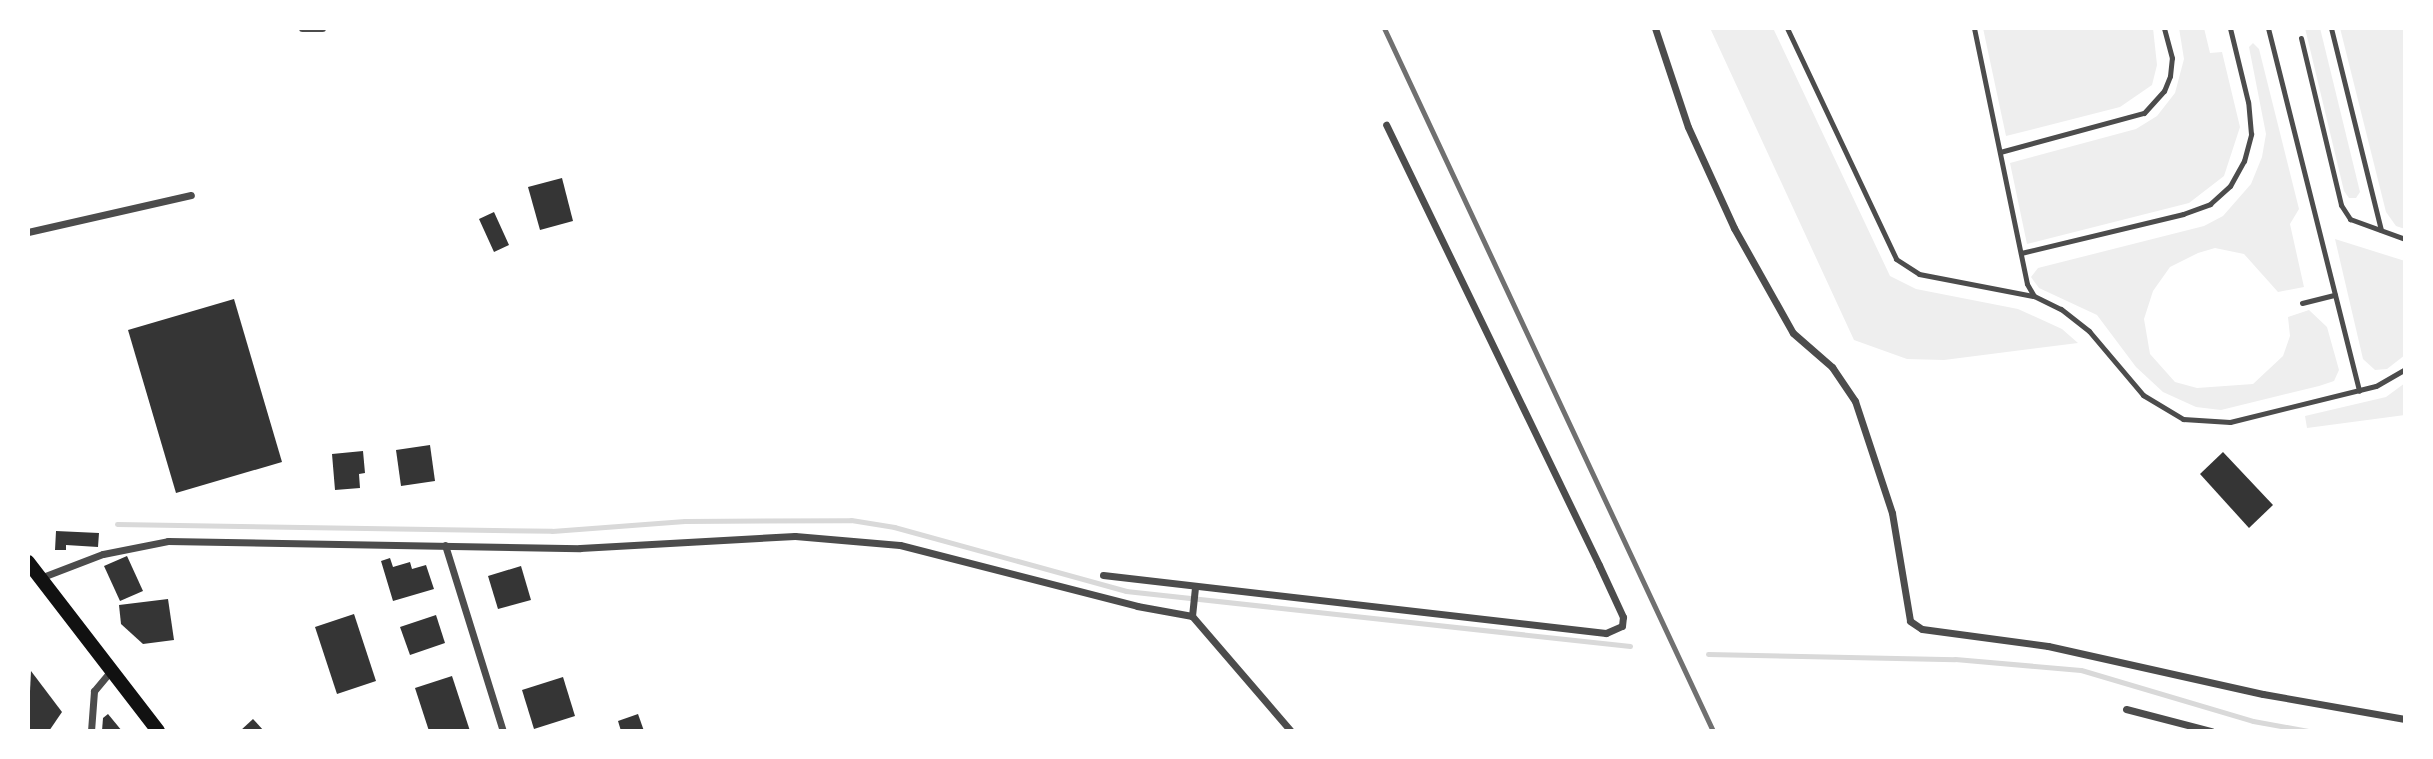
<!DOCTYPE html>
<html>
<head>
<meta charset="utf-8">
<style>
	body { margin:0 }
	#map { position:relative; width:2433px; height:759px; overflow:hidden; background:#fff; font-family:Mulish,sans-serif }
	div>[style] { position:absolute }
	.green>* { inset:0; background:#eee }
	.stream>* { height:5px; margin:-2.5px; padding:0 2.5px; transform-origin:2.5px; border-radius:2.5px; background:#d9d9d9 }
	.building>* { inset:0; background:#353535 }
	.service>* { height:5px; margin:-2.5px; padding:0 2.5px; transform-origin:2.5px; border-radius:2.5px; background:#4c4c4c }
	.minor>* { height:7px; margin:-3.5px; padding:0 3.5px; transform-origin:3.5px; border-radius:3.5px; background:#4c4c4c }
	.secondary>* { height:14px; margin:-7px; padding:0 7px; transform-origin:7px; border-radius:7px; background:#111 }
	.rail>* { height:5px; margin:-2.5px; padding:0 2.5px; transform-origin:2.5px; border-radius:2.5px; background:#707070 }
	span { translate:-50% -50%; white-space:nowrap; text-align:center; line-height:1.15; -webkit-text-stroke:7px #fff; paint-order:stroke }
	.frame { position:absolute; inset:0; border:30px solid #fff; pointer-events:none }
</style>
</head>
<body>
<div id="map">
	<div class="green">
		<div style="clip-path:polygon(1710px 28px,1773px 28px,1890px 276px,1916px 289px,2018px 309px,2062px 329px,2078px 343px,1944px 360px,1907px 359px,1854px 340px)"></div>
		<div style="clip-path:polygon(1983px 28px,2153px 28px,2157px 65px,2152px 85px,2120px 107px,2006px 136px)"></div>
		<div style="clip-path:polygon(2179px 28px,2204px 28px,2210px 53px,2222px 52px,2240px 127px,2224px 176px,2189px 203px,2027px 244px,2010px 163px,2136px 129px,2157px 116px,2175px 93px,2184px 59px)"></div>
		<div style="clip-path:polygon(2305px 28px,2320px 28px,2360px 192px,2356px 198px,2349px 198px,2344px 191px)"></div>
		<div style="clip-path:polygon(2340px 28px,2403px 28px,2405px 229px,2396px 226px,2386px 212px)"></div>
		<div style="clip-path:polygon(2253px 43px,2259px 49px,2299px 209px,2290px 224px,2304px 287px,2278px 292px,2244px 254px,2215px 248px,2198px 253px,2170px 267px,2153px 291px,2144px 319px,2150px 354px,2175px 382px,2197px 388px,2253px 384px,2283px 356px,2290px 336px,2288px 317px,2309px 310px,2327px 327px,2339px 370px,2334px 381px,2319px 386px,2221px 410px,2196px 407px,2163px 392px,2136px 367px,2097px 315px,2039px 288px,2031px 277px,2038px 268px,2204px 226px,2223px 216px,2251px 184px,2262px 157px,2266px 134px,2249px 47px)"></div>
		<div style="clip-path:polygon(2335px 239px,2405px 261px,2405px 355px,2387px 369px,2375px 370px,2363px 359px)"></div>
		<div style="clip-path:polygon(2405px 383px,2405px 415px,2307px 428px,2305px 416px,2386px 397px)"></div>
	</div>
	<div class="stream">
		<div style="left:117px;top:524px;width:435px;rotate:0.9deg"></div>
		<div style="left:552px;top:531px;width:133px;rotate:-4.3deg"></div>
		<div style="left:685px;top:521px;width:166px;rotate:-0.3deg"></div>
		<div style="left:851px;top:520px;width:44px;rotate:9.2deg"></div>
		<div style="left:894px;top:527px;width:241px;rotate:15.4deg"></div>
		<div style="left:1126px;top:591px;width:507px;rotate:6.23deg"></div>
		<div style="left:1708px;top:654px;width:247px;rotate:1.2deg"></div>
		<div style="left:1955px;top:659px;width:126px;rotate:5deg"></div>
		<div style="left:2081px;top:670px;width:179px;rotate:16.5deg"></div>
		<div style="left:2253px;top:721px;width:56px;rotate:10.3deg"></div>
	</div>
	<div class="building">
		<div style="clip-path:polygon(562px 178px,573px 221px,540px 230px,528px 187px)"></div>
		<div style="clip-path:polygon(494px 212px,509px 245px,494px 252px,479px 219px)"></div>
		<div style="clip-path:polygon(234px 299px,282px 462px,176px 493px,128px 330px)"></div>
		<div style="clip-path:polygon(430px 445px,435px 481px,401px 486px,396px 450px)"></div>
		<div style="clip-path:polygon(363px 451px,365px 473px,359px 474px,360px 488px,335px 490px,332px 454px)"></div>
		<div style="clip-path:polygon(2223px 452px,2273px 505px,2249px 528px,2200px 474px)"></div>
		<div style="clip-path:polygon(56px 531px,99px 533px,98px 547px,66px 545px,66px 550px,55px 550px)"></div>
		<div style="clip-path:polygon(127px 556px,143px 591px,120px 601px,104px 566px)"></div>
		<div style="clip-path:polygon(390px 558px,393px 567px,410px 562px,412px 569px,426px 565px,434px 589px,393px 601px,381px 561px)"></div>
		<div style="clip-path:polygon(521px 566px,531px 600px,498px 609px,488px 576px)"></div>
		<div style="clip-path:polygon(168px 599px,174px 640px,143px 644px,121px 624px,119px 605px)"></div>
		<div style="clip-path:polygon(354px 614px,376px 681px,337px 694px,315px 627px)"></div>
		<div style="clip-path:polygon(436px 615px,445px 643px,410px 655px,400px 627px)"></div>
		<div style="clip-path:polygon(31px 671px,62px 712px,49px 731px,28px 731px)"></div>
		<div style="clip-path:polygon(452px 676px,470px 731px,429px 731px,415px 688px)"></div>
		<div style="clip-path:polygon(563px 677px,575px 716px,534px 729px,522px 690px)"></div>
		<div style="clip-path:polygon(108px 714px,122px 731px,102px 731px,103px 718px)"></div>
		<div style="clip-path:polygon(638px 714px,644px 731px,621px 731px,618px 721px)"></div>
		<div style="clip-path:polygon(253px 719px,264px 731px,240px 731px)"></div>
	</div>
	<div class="service">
		<div style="left:1787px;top:28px;width:255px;rotate:64.7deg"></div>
		<div style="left:1896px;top:259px;width:27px;rotate:33deg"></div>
		<div style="left:1919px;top:274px;width:116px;rotate:10.9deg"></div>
		<div style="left:1974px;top:28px;width:261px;rotate:78.3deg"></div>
		<div style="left:2027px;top:284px;width:14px;rotate:60deg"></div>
		<div style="left:2034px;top:296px;width:30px;rotate:26deg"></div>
		<div style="left:2061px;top:309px;width:36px;rotate:38deg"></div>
		<div style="left:2089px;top:331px;width:84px;rotate:49.8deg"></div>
		<div style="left:2143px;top:395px;width:47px;rotate:31deg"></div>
		<div style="left:2183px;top:419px;width:47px;rotate:3.7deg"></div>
		<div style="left:2230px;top:422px;width:150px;rotate:-13.9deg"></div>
		<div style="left:2376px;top:386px;width:34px;rotate:-30deg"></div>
		<div style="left:2268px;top:28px;width:374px;rotate:75.9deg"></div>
		<div style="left:2331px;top:28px;width:208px;rotate:76.1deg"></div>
		<div style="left:2301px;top:38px;width:172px;rotate:76.5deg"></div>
		<div style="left:2341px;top:205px;width:17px;rotate:57deg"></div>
		<div style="left:2350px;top:219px;width:59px;rotate:20deg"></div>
		<div style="left:2000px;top:152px;width:149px;rotate:-15.2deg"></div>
		<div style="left:2144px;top:113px;width:30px;rotate:-48deg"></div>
		<div style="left:2164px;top:91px;width:16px;rotate:-68deg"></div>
		<div style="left:2170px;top:76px;width:18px;rotate:-84deg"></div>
		<div style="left:2172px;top:58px;width:31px;rotate:-105deg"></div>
		<div style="left:2021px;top:253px;width:167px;rotate:-13.5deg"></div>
		<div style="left:2183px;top:214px;width:29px;rotate:-20deg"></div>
		<div style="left:2210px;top:204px;width:27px;rotate:-42deg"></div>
		<div style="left:2230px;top:186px;width:29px;rotate:-61deg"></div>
		<div style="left:2244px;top:161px;width:28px;rotate:-75deg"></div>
		<div style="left:2251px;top:134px;width:32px;rotate:-95deg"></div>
		<div style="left:2248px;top:102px;width:76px;rotate:-103.7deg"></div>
		<div style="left:2302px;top:303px;width:34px;rotate:-14deg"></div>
	</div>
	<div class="minor">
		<div style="left:302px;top:28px;width:20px"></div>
		<div style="left:1655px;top:28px;width:104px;rotate:71.6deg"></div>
		<div style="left:1688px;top:127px;width:111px;rotate:65.5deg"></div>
		<div style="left:1734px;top:228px;width:120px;rotate:60.7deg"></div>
		<div style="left:1793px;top:333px;width:52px;rotate:41.1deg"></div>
		<div style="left:1832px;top:367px;width:41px;rotate:55.9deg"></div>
		<div style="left:1855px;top:401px;width:118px;rotate:71.7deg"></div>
		<div style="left:1892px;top:513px;width:109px;rotate:80.5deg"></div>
		<div style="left:1910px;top:621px;width:14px;rotate:34deg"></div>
		<div style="left:1922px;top:629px;width:127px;rotate:7.7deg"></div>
		<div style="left:2048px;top:646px;width:220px;rotate:12.6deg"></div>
		<div style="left:2263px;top:694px;width:144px;rotate:10deg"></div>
		<div style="left:28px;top:232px;width:167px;rotate:-12.8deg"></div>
		<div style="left:445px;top:545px;width:195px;rotate:72.7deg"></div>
		<div style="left:1103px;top:575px;width:506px;rotate:6.58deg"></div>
		<div style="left:1606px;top:633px;width:17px;rotate:-24deg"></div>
		<div style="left:1622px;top:626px;width:9px;rotate:-84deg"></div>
		<div style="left:1623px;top:617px;width:57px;rotate:-114.8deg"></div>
		<div style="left:1599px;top:565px;width:489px;rotate:-115.8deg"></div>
		<div style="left:40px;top:578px;width:67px;rotate:-20.9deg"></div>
		<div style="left:103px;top:554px;width:66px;rotate:-11.3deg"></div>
		<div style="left:168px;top:541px;width:412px;rotate:1deg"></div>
		<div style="left:580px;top:548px;width:215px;rotate:-3.2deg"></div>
		<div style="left:795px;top:536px;width:105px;rotate:4.9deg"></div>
		<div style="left:900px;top:545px;width:245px;rotate:14.4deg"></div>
		<div style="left:1137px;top:606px;width:56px;rotate:10.3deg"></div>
		<div style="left:1192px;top:616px;width:152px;rotate:49.3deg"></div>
		<div style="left:1192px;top:616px;width:30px;rotate:-84deg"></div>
		<div style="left:2126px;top:709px;width:88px;rotate:14.5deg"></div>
		<div style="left:91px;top:731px;width:40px;rotate:-85.7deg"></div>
		<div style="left:94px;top:691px;width:26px;rotate:-50deg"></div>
	</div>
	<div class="secondary">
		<div style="left:28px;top:562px;width:213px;rotate:52.4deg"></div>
	</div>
	<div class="rail">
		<div style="left:1384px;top:28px;width:776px;rotate:64.92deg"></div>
	</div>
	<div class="frame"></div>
</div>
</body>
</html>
